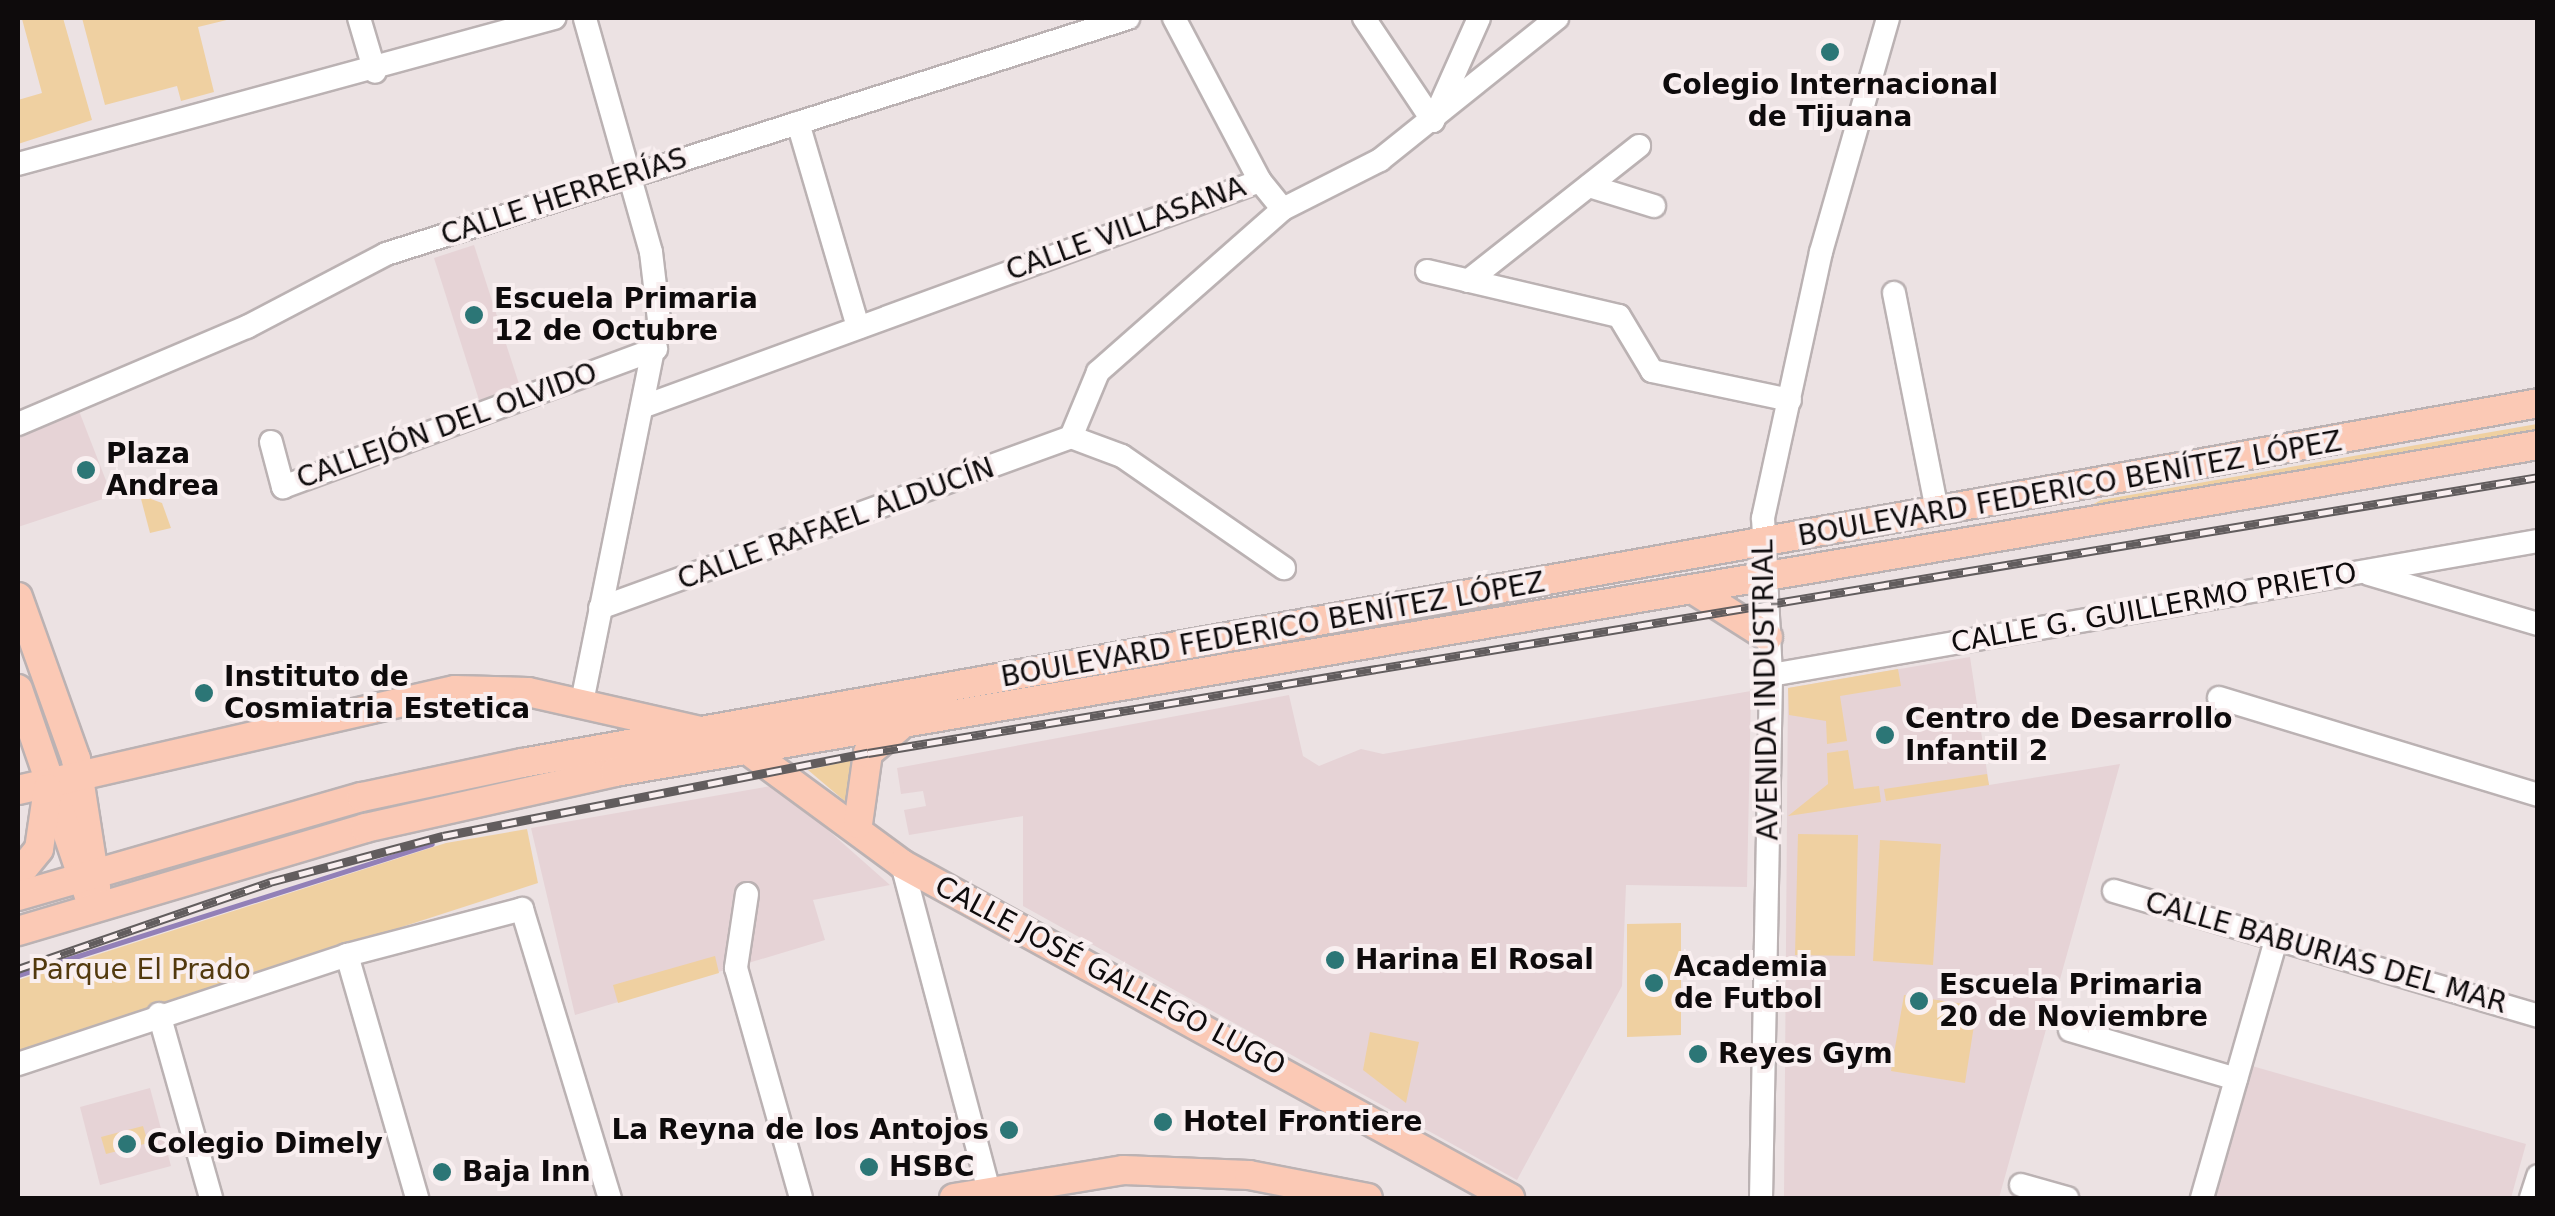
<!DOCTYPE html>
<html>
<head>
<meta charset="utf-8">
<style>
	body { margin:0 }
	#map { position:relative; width:2555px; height:1216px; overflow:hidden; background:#ece2e3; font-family:"DejaVu Sans",sans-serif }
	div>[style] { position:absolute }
	.built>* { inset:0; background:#e6d3d6 }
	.green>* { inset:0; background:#efd0a1 }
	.stream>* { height:5px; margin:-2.5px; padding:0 2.5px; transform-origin:2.5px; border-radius:2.5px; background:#9280b7 }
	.roads { filter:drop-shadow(2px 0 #bbb2b3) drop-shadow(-2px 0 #bbb2b3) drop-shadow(0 2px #bbb2b3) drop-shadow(0 -2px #bbb2b3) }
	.minor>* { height:22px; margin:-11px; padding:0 11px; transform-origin:11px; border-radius:11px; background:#fff }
	.major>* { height:28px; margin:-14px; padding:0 14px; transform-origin:14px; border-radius:14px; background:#fbc9b5 }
	.rail>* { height:9px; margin-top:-4.5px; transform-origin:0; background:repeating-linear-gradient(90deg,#f9eff0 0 15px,#625d5e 0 30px); box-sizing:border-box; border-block:2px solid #625d5e }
	.dots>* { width:28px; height:28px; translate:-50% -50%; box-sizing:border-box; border:5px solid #f9eff0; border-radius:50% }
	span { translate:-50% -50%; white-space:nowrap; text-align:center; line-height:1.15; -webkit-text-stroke:8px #f9eff0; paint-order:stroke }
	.poi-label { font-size:28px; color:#0e0b0c; font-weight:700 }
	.left { translate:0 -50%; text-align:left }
	.right { translate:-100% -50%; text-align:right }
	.street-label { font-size:28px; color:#0e0b0c }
	.park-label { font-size:28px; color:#533a0e }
	.frame { position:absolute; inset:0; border:20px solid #0e0b0c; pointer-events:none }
</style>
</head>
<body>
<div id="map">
	<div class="built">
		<div style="clip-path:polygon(474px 245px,520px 387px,479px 400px,434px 258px)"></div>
		<div style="clip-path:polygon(79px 411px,112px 496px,18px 527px,18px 437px)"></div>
		<div style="clip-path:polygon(1970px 657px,1989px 785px,2120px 764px,1999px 1198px,1784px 1198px,1788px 688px)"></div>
		<div style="clip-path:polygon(1751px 691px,1747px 887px,1626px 885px,1622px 986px,1517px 1180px,1023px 906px,1023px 816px,909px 835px,904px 810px,926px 806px,923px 791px,901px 794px,897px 768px,1289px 695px,1303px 756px,1319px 766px,1361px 749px,1383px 754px)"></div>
		<div style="clip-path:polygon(777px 785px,890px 885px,813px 900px,825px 940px,575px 1015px,531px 828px)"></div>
		<div style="clip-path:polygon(2252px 1066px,2526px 1144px,2511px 1198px,2214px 1198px)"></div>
		<div style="clip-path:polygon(150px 1088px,171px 1166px,100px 1185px,80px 1107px)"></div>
	</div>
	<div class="green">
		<div style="clip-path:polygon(63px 18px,92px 120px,18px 144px,18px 100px,42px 93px,22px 19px)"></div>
		<div style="clip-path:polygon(82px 18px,235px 18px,198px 27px,214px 92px,181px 101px,177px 86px,105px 105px)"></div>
		<div style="clip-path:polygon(2537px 424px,2537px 436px,2081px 511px,2101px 500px)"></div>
		<div style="clip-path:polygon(140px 495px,162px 503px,171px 528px,150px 533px)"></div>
		<div style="clip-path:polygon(1898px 669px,1901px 686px,1840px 696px,1847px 741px,1827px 744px,1826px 721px,1789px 715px,1788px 688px)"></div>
		<div style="clip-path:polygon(1848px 750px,1854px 789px,1879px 786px,1881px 802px,1788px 816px,1828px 784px,1827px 753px)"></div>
		<div style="clip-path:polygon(862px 758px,847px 803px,808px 770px)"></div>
		<div style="clip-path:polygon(1987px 774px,1989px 785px,1886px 801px,1884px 789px)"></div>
		<div style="clip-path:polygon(527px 829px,538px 883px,18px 1051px,18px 980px,446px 843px)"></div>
		<div style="clip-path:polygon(1798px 834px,1858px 835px,1855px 956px,1795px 955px)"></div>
		<div style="clip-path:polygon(1880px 840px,1941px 844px,1933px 965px,1873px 961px)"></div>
		<div style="clip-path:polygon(1681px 923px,1681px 1035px,1627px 1037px,1627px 924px)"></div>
		<div style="clip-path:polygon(715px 956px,719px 973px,618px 1003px,613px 985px)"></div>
		<div style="clip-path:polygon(1904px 995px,1977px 1006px,1965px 1083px,1891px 1071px)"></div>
		<div style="clip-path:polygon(1370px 1032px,1419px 1042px,1406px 1103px,1363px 1070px)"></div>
		<div style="clip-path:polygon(143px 1126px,148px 1143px,106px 1154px,101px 1137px)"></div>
	</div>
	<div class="stream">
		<div style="left:18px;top:975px;width:434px;rotate:-17.6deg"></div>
	</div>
	<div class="roads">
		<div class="minor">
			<div style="left:359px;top:18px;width:56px;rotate:73.5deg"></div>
			<div style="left:1174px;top:18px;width:184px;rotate:62.2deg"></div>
			<div style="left:1364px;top:18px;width:124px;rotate:56.2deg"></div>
			<div style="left:1433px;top:121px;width:113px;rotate:-65.9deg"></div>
			<div style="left:798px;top:123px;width:213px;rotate:73.6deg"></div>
			<div style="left:18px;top:164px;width:556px;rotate:-15.24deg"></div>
			<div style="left:1589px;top:186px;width:68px;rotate:17.1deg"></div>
			<div style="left:1427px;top:271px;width:197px;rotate:13.2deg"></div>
			<div style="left:1619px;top:316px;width:64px;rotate:59deg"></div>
			<div style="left:1652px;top:371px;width:141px;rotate:11.9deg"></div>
			<div style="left:1468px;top:281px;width:218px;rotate:-38.3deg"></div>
			<div style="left:1894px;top:293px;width:222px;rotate:78.8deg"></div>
			<div style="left:642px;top:407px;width:658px;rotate:-20.09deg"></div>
			<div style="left:1260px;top:181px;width:36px;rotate:51deg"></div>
			<div style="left:1283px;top:209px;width:109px;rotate:-26.8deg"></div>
			<div style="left:1380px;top:160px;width:227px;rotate:-38.7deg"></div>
			<div style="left:18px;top:424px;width:249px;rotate:-23deg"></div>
			<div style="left:247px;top:327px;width:157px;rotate:-27.7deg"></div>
			<div style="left:386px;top:254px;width:779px;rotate:-17.64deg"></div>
			<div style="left:1071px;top:437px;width:70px;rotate:-67.4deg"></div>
			<div style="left:1098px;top:372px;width:247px;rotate:-41.4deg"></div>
			<div style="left:271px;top:442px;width:47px;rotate:75.1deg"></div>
			<div style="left:283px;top:487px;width:398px;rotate:-20.3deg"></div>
			<div style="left:2369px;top:574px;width:176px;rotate:16.5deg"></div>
			<div style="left:600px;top:608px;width:501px;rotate:-19.95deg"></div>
			<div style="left:1071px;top:437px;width:54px;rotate:20.4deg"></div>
			<div style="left:1122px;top:456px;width:197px;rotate:34.7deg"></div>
			<div style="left:1771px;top:675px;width:779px;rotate:-9.91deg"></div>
			<div style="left:2219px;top:698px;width:333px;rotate:16.9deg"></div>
			<div style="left:582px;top:702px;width:390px;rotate:-78.6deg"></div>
			<div style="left:659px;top:320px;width:68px;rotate:-96.7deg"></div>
			<div style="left:651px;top:252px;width:243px;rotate:-105.8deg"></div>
			<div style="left:902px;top:864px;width:346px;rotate:75.1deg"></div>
			<div style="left:2114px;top:891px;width:442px;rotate:16.4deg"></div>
			<div style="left:747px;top:894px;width:75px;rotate:98.5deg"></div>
			<div style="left:736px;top:968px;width:239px;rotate:74.2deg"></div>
			<div style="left:347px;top:955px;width:253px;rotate:73.9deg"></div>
			<div style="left:159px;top:1014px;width:191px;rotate:74.2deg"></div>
			<div style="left:2070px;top:1030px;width:173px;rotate:16.4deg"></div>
			<div style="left:18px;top:1064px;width:347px;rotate:-18.3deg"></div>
			<div style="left:347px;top:955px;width:181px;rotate:-14.7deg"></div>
			<div style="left:522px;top:909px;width:302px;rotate:73.1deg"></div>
			<div style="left:2021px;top:1185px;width:48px;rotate:15.8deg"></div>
			<div style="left:1761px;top:1198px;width:523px;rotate:-88.9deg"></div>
			<div style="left:1771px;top:675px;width:157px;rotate:-92.9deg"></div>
			<div style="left:1763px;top:518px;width:272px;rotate:-77.7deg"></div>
			<div style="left:1821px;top:252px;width:243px;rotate:-74deg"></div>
			<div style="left:2202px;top:1198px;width:272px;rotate:-74deg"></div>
			<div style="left:2531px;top:1198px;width:23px;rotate:-72deg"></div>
		</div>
		<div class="major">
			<div style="left:1697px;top:592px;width:84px;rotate:32.4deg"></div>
			<div style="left:18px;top:597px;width:172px;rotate:70.3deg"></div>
			<div style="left:76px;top:759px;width:130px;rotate:81.1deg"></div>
			<div style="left:18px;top:689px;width:217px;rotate:71.1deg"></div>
			<div style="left:742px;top:746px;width:199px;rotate:36.4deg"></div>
			<div style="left:902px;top:864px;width:694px;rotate:28.78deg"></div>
			<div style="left:18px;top:790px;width:448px;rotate:-12.9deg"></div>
			<div style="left:455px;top:690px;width:73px;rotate:1.6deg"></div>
			<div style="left:528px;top:692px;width:173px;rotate:12.7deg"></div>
			<div style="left:858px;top:824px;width:72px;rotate:-82deg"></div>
			<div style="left:868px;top:753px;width:40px;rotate:-40deg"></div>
			<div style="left:18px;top:875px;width:33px;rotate:-51deg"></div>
			<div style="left:39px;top:849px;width:61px;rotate:-81.5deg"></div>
			<div style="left:18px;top:896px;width:358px;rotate:-16.1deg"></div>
			<div style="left:362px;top:797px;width:164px;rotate:-12deg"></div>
			<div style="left:522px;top:763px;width:2048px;rotate:-10.12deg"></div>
			<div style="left:18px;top:931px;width:362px;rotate:-16.5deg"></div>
			<div style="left:365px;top:828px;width:256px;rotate:-12.6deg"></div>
			<div style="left:615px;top:772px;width:1951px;rotate:-9.65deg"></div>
			<div style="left:954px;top:1198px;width:171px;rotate:-9.4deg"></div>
			<div style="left:1123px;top:1170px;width:126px;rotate:2.3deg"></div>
			<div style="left:1249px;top:1175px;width:121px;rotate:10.9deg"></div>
		</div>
	</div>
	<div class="rail">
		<div style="left:18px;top:969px;width:267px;rotate:-19deg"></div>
		<div style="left:270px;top:882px;width:179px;rotate:-14.9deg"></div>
		<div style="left:443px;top:836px;width:433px;rotate:-11.1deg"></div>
		<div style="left:868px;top:753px;width:1693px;rotate:-9.38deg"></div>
	</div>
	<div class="dots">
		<div style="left:1830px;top:52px;background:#2c7676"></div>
		<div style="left:474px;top:315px;background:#2c7676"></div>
		<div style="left:86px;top:470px;background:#2c7676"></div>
		<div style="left:204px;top:693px;background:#2c7676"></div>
		<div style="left:1885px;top:735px;background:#2c7676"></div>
		<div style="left:1335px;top:960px;background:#2c7676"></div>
		<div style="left:1654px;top:983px;background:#2c7676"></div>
		<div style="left:1919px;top:1001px;background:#2c7676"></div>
		<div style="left:1698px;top:1054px;background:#2c7676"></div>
		<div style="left:1163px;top:1122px;background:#2c7676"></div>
		<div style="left:1009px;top:1130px;background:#2c7676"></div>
		<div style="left:127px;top:1144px;background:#2c7676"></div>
		<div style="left:869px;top:1167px;background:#2c7676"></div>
		<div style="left:442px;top:1172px;background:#2c7676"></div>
	</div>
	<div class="poi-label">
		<span style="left:1830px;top:101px">Colegio Internacional<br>de Tijuana</span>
		<span class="left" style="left:494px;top:315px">Escuela Primaria<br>12 de Octubre</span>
		<span class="left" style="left:106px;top:470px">Plaza<br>Andrea</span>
		<span class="left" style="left:224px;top:693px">Instituto de<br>Cosmiatria Estetica</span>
		<span class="left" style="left:1905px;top:735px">Centro de Desarrollo<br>Infantil 2</span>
		<span class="left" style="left:1355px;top:960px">Harina El Rosal</span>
		<span class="left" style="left:1674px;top:983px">Academia<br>de Futbol</span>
		<span class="left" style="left:1939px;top:1001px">Escuela Primaria<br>20 de Noviembre</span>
		<span class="left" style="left:1718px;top:1054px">Reyes Gym</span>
		<span class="left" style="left:1183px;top:1122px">Hotel Frontiere</span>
		<span class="right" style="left:989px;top:1130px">La Reyna de los Antojos</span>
		<span class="left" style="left:147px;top:1144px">Colegio Dimely</span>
		<span class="left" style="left:889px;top:1167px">HSBC</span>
		<span class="left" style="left:462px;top:1172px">Baja Inn</span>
	</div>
	<div class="street-label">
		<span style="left:564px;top:197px;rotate:-18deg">CALLE HERRERÍAS</span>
		<span style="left:1126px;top:229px;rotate:-20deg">CALLE VILLASANA</span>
		<span style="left:447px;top:426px;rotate:-20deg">CALLEJÓN DEL OLVIDO</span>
		<span style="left:2070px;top:489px;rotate:-10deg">BOULEVARD FEDERICO BENÍTEZ LÓPEZ</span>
		<span style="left:836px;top:524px;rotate:-20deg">CALLE RAFAEL ALDUCÍN</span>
		<span style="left:2154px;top:608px;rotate:-10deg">CALLE G. GUILLERMO PRIETO</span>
		<span style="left:1273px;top:630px;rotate:-10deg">BOULEVARD FEDERICO BENÍTEZ LÓPEZ</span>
		<span style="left:1766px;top:690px;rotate:-91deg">AVENIDA INDUSTRIAL</span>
		<span style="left:2326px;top:953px;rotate:16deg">CALLE BABURIAS DEL MAR</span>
		<span style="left:1110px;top:976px;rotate:28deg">CALLE JOSÉ GALLEGO LUGO</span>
	</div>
	<div class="park-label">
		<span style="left:141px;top:970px">Parque El Prado</span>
	</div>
	<div class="frame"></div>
</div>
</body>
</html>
